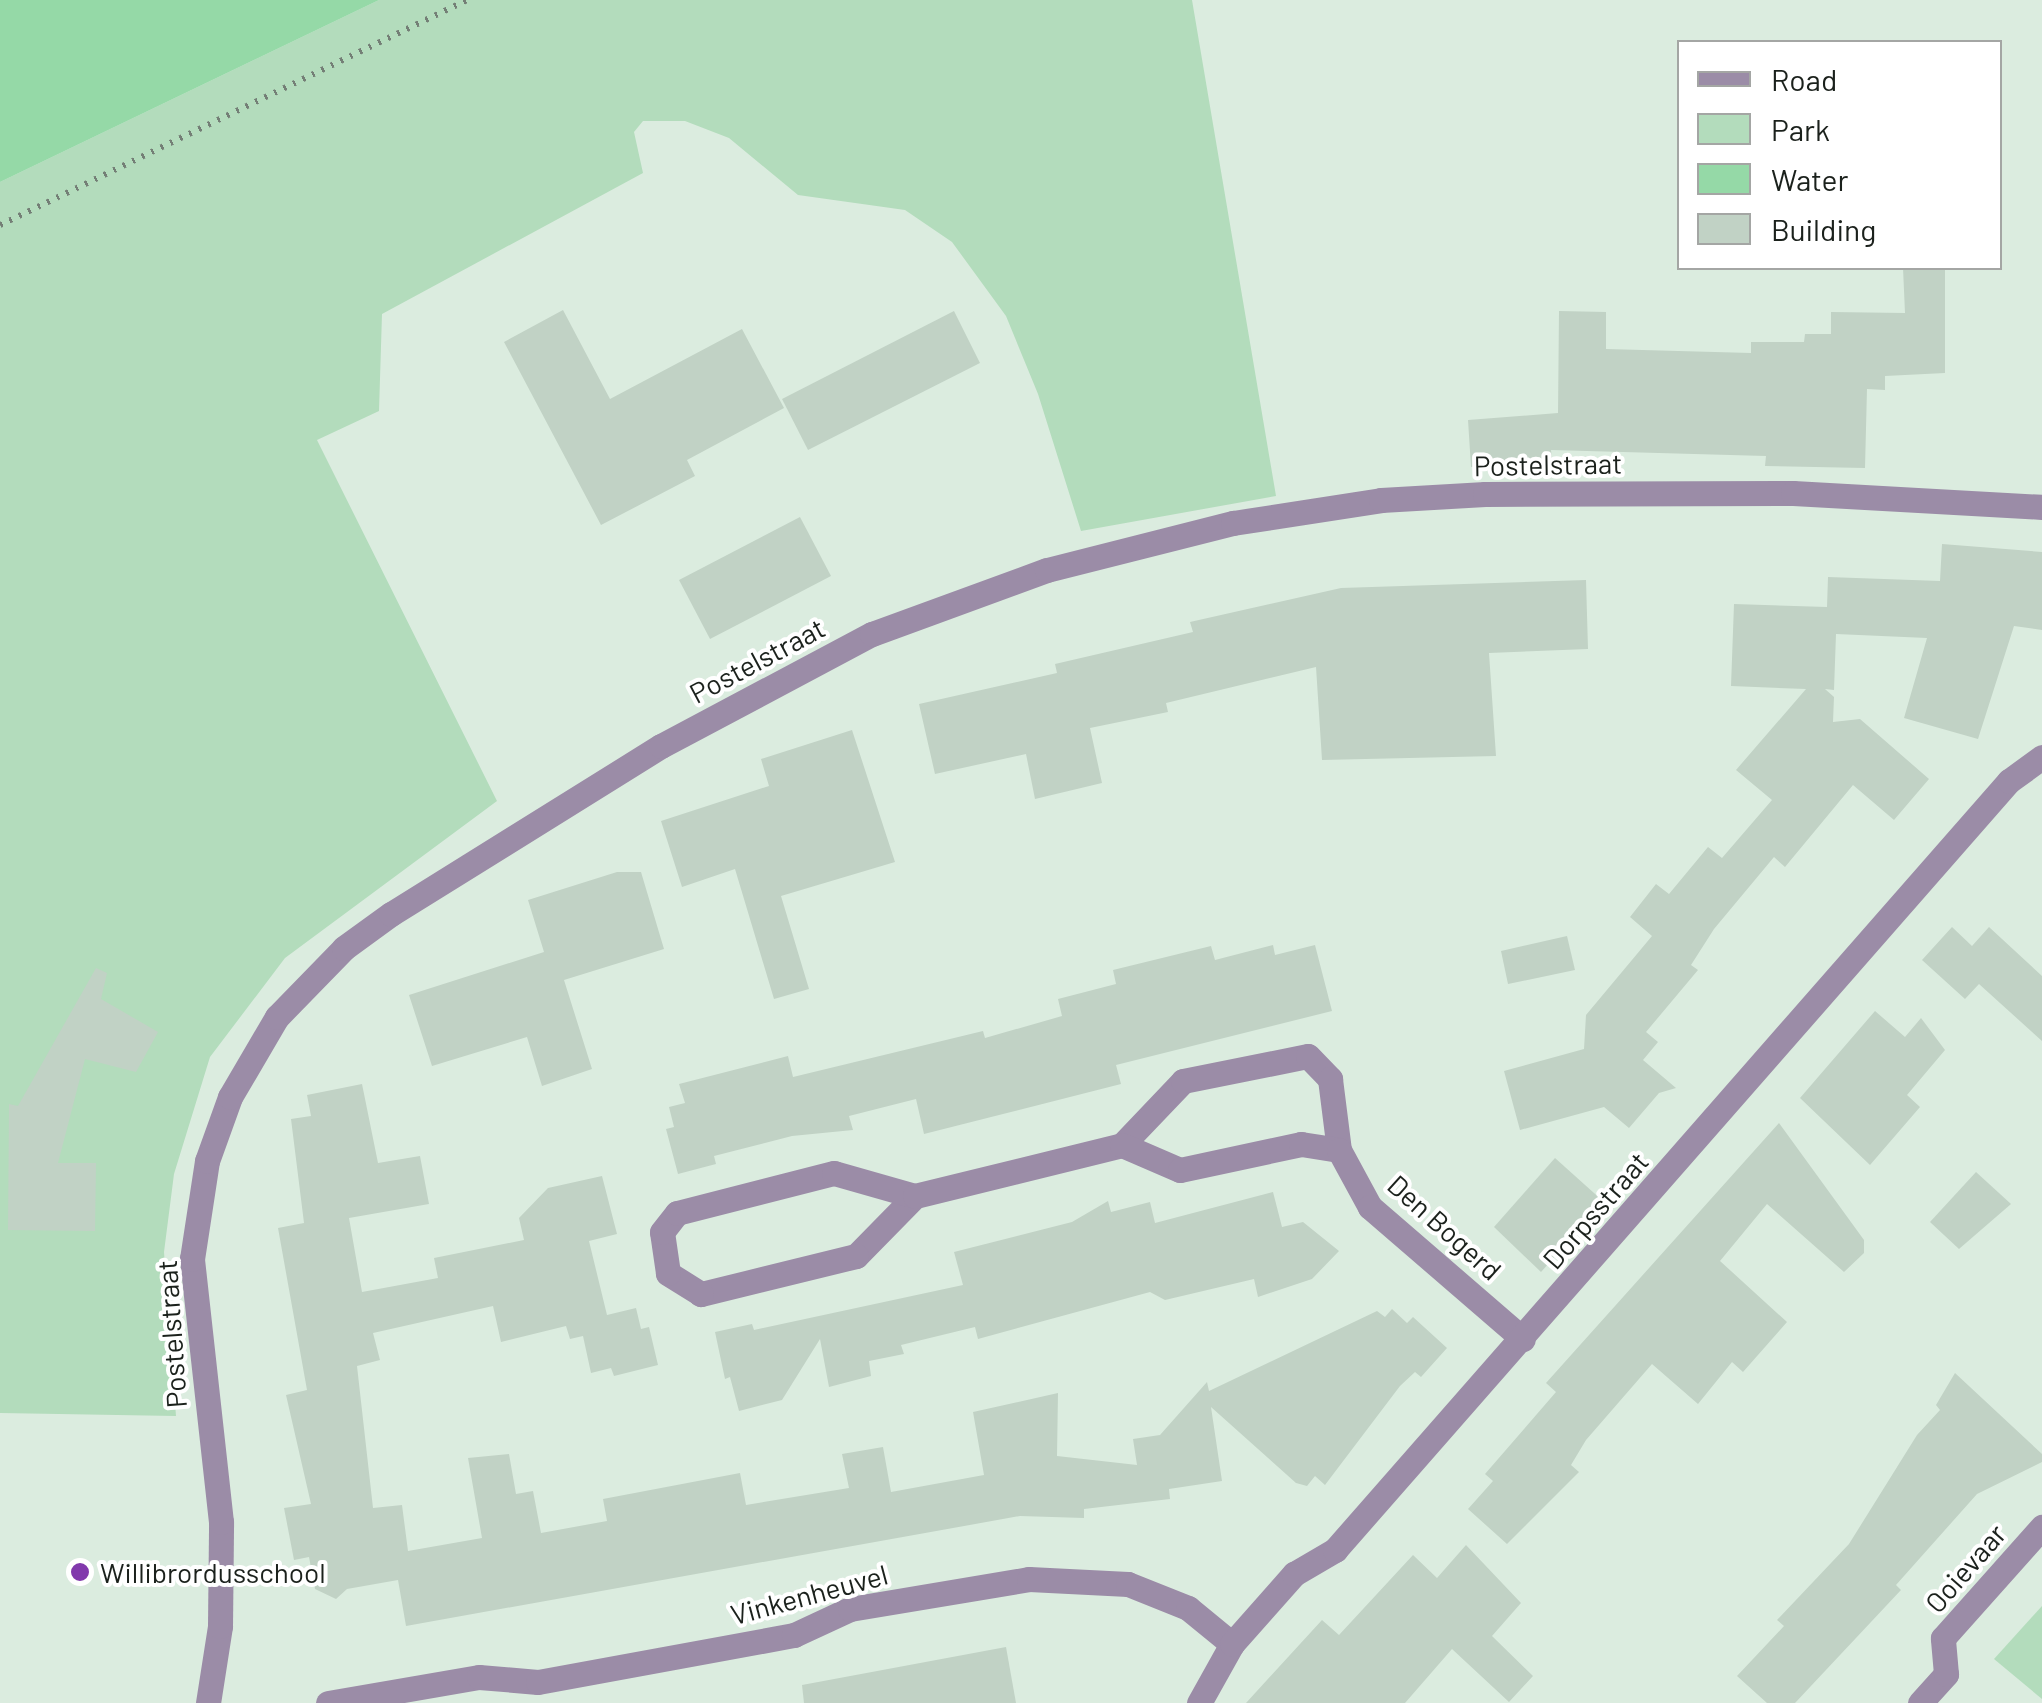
<!DOCTYPE html>
<html>
<head>
<meta charset="utf-8">
<style>
	body { margin:0 }
	#map { position:relative; width:2042px; height:1703px; overflow:hidden; background:#dbecdf; font-family:Barlow,sans-serif }
	div>[style] { position:absolute }
	.green>* { inset:0; background:#b3dcbc }
	.water>* { inset:0; background:#95d9a7 }
	.building>* { inset:0; background:#c1d2c5 }
	.path>* { height:6px; margin-top:-3px; transform-origin:0; background:repeating-linear-gradient(90deg,#747f76 0 2.5px,transparent 0 10.5px) }
	.minor>* { height:25px; margin:-12.5px; padding:0 12.5px; transform-origin:12.5px; border-radius:12.5px; background:#9b8ca7 }
	.tertiary>* { height:25px; margin:-12.5px; padding:0 12.5px; transform-origin:12.5px; border-radius:12.5px; background:#9b8ca7 }
	.dots>* { width:28px; height:28px; translate:-50% -50%; box-sizing:border-box; border:5px solid #fff; border-radius:50% }
	span { translate:-50% -50%; white-space:nowrap; text-align:center; line-height:1.15; -webkit-text-stroke:8px #fff; paint-order:stroke }
	.street-label { font-size:28px; color:#1b211c }
	.poi-label { font-size:28px; color:#1b211c }
	.left { translate:0 -50%; text-align:left }
	.legend { position:absolute; left:1677px; top:40px; width:325px; height:230px; box-sizing:border-box; background:#fff; border:2px solid #a4a6a4; margin:0; padding:12px 18px; list-style:none; font-size:30px; color:#1b211c }
	.legend li { display:flex; align-items:center; gap:20px; height:50px }
	.legend b { width:50px; border:2px solid #a4a6a4 }
</style>
</head>
<body>
<div id="map">
	<div class="green">
		<div style="clip-path:polygon(379px 0,1192px 0,1276px 496px,1081px 531px,1038px 394px,1006px 316px,952px 242px,905px 210px,798px 195px,729px 138px,685px 121px,643px 121px,634px 132px,643px 173px,382px 314px,379px 411px,317px 440px,497px 801px,285px 958px,210px 1057px,174px 1174px,164px 1252px,176px 1416px,0 1413px,0 182px)"></div>
		<div style="clip-path:polygon(2042px 1606px,2042px 1699px,1994px 1659px)"></div>
	</div>
	<div class="water">
		<div style="clip-path:polygon(0 0,379px 0,0 182px)"></div>
	</div>
	<div class="building">
		<div style="clip-path:polygon(1903px 268px,1945px 268px,1945px 373px,1885px 376px,1885px 390px,1867px 389px,1865px 468px,1765px 466px,1766px 456px,1551px 450px,1552px 460px,1471px 467px,1468px 420px,1558px 413px,1559px 311px,1606px 312px,1606px 349px,1751px 353px,1751px 342px,1804px 342px,1805px 334px,1831px 334px,1831px 312px,1905px 313px)"></div>
		<div style="clip-path:polygon(563px 310px,610px 399px,742px 329px,784px 408px,687px 460px,695px 476px,601px 525px,504px 342px)"></div>
		<div style="clip-path:polygon(954px 311px,980px 363px,808px 450px,782px 399px)"></div>
		<div style="clip-path:polygon(800px 517px,831px 576px,710px 639px,679px 580px)"></div>
		<div style="clip-path:polygon(1942px 544px,2042px 552px,2042px 630px,2014px 626px,1978px 739px,1904px 718px,1927px 638px,1836px 634px,1834px 690px,1825px 689px,1834px 697px,1833px 722px,1860px 719px,1929px 779px,1894px 820px,1853px 785px,1785px 867px,1774px 857px,1714px 929px,1691px 965px,1698px 970px,1646px 1032px,1658px 1042px,1643px 1060px,1676px 1088px,1659px 1093px,1629px 1128px,1604px 1107px,1520px 1130px,1504px 1071px,1584px 1049px,1586px 1015px,1652px 936px,1630px 917px,1656px 884px,1669px 894px,1708px 847px,1722px 858px,1772px 800px,1736px 770px,1806px 689px,1731px 686px,1734px 604px,1827px 607px,1828px 577px,1940px 581px)"></div>
		<div style="clip-path:polygon(1586px 580px,1588px 649px,1489px 653px,1496px 756px,1322px 760px,1316px 667px,1166px 703px,1168px 712px,1090px 728px,1102px 783px,1035px 799px,1026px 754px,935px 774px,919px 704px,1057px 673px,1055px 664px,1193px 632px,1190px 622px,1341px 588px)"></div>
		<div style="clip-path:polygon(852px 730px,895px 862px,781px 896px,809px 989px,774px 999px,735px 869px,682px 887px,661px 821px,769px 786px,761px 759px)"></div>
		<div style="clip-path:polygon(617px 872px,641px 872px,664px 949px,564px 980px,592px 1069px,542px 1086px,527px 1037px,432px 1066px,409px 995px,544px 952px,528px 900px)"></div>
		<div style="clip-path:polygon(1952px 927px,1972px 946px,1989px 927px,2042px 976px,2042px 1041px,1979px 984px,1965px 999px,1922px 960px)"></div>
		<div style="clip-path:polygon(1567px 936px,1575px 970px,1508px 984px,1501px 951px)"></div>
		<div style="clip-path:polygon(1273px 945px,1275px 955px,1315px 945px,1332px 1011px,1116px 1065px,1121px 1084px,1003px 1114px,924px 1134px,916px 1099px,849px 1116px,853px 1130px,792px 1136px,714px 1156px,716px 1164px,678px 1174px,666px 1129px,674px 1127px,669px 1107px,685px 1103px,679px 1084px,788px 1056px,793px 1077px,983px 1031px,985px 1038px,1062px 1016px,1058px 999px,1116px 984px,1113px 970px,1211px 946px,1215px 960px)"></div>
		<div style="clip-path:polygon(96px 968px,107px 973px,101px 999px,158px 1032px,136px 1072px,85px 1059px,58px 1163px,96px 1163px,95px 1231px,8px 1230px,9px 1104px,18px 1106px)"></div>
		<div style="clip-path:polygon(1875px 1011px,1905px 1037px,1921px 1018px,1945px 1050px,1907px 1095px,1920px 1107px,1870px 1165px,1800px 1098px)"></div>
		<div style="clip-path:polygon(362px 1084px,378px 1163px,420px 1156px,429px 1204px,349px 1218px,362px 1292px,438px 1278px,434px 1258px,524px 1240px,519px 1218px,548px 1188px,602px 1176px,617px 1234px,589px 1241px,607px 1315px,636px 1308px,641px 1329px,649px 1327px,658px 1365px,614px 1376px,611px 1368px,591px 1373px,583px 1336px,570px 1339px,566px 1326px,501px 1342px,493px 1306px,373px 1333px,380px 1360px,357px 1366px,373px 1508px,402px 1505px,408px 1551px,482px 1538px,468px 1458px,509px 1454px,516px 1494px,533px 1491px,541px 1533px,607px 1521px,603px 1499px,740px 1473px,746px 1505px,849px 1488px,842px 1454px,883px 1447px,891px 1492px,984px 1475px,973px 1412px,1058px 1393px,1057px 1456px,1137px 1465px,1133px 1439px,1160px 1435px,1207px 1382px,1209px 1391px,1377px 1311px,1385px 1317px,1392px 1309px,1407px 1323px,1413px 1317px,1447px 1348px,1421px 1377px,1415px 1372px,1400px 1386px,1325px 1485px,1315px 1476px,1307px 1486px,1296px 1483px,1211px 1407px,1222px 1481px,1169px 1489px,1170px 1499px,1084px 1509px,1084px 1518px,1020px 1516px,406px 1626px,398px 1580px,347px 1589px,336px 1599px,315px 1589px,309px 1557px,294px 1560px,284px 1508px,311px 1504px,286px 1395px,307px 1390px,278px 1228px,304px 1223px,291px 1119px,311px 1116px,307px 1095px)"></div>
		<div style="clip-path:polygon(1779px 1123px,1864px 1240px,1864px 1253px,1844px 1272px,1767px 1204px,1720px 1261px,1787px 1322px,1743px 1372px,1732px 1362px,1698px 1404px,1652px 1364px,1586px 1440px,1571px 1465px,1579px 1472px,1507px 1544px,1468px 1509px,1493px 1481px,1485px 1474px,1556px 1392px,1546px 1383px)"></div>
		<div style="clip-path:polygon(1555px 1158px,1604px 1202px,1541px 1272px,1494px 1227px)"></div>
		<div style="clip-path:polygon(1976px 1172px,2011px 1204px,1959px 1249px,1930px 1222px)"></div>
		<div style="clip-path:polygon(1273px 1192px,1282px 1227px,1303px 1222px,1339px 1251px,1312px 1279px,1258px 1297px,1254px 1279px,1165px 1300px,1150px 1292px,978px 1339px,975px 1327px,901px 1345px,904px 1354px,869px 1361px,871px 1376px,829px 1387px,820px 1339px,782px 1400px,739px 1411px,730px 1377px,725px 1379px,715px 1332px,752px 1324px,754px 1330px,963px 1285px,954px 1252px,1072px 1222px,1108px 1201px,1111px 1212px,1150px 1202px,1155px 1223px)"></div>
		<div style="clip-path:polygon(1955px 1373px,2042px 1454px,2042px 1462px,1977px 1494px,1896px 1585px,1901px 1590px,1795px 1703px,1767px 1703px,1737px 1676px,1784px 1626px,1777px 1620px,1849px 1544px,1917px 1435px,1940px 1410px,1936px 1405px)"></div>
		<div style="clip-path:polygon(1466px 1545px,1521px 1603px,1492px 1636px,1533px 1676px,1509px 1702px,1452px 1649px,1405px 1703px,1246px 1703px,1322px 1620px,1339px 1635px,1413px 1555px,1437px 1578px)"></div>
		<div style="clip-path:polygon(1006px 1647px,1016px 1703px,804px 1703px,802px 1685px)"></div>
	</div>
	<div class="path">
		<div style="left:0;top:225px;width:518px;rotate:-25.72deg"></div>
	</div>
	<div class="minor">
		<div style="left:1122px;top:1145px;width:88px;rotate:-46.4deg"></div>
		<div style="left:1183px;top:1081px;width:127px;rotate:-11.3deg"></div>
		<div style="left:1308px;top:1056px;width:32px;rotate:46deg"></div>
		<div style="left:1330px;top:1079px;width:72px;rotate:82.8deg"></div>
		<div style="left:915px;top:1196px;width:84px;rotate:134.5deg"></div>
		<div style="left:856px;top:1256px;width:160px;rotate:166.2deg"></div>
		<div style="left:701px;top:1294px;width:39px;rotate:-148deg"></div>
		<div style="left:668px;top:1273px;width:41px;rotate:-98.3deg"></div>
		<div style="left:662px;top:1232px;width:24px;rotate:-52deg"></div>
		<div style="left:677px;top:1213px;width:162px;rotate:-14.3deg"></div>
		<div style="left:834px;top:1173px;width:84px;rotate:15.9deg"></div>
		<div style="left:915px;top:1196px;width:213px;rotate:-13.8deg"></div>
		<div style="left:1122px;top:1145px;width:63px;rotate:23.3deg"></div>
		<div style="left:1180px;top:1170px;width:124px;rotate:-12.1deg"></div>
		<div style="left:1301px;top:1144px;width:38px;rotate:9deg"></div>
		<div style="left:1339px;top:1150px;width:65px;rotate:61.5deg"></div>
		<div style="left:1370px;top:1207px;width:202px;rotate:40.8deg"></div>
		<div style="left:208px;top:1703px;width:78px;rotate:-81.1deg"></div>
		<div style="left:220px;top:1626px;width:104px;rotate:-89.4deg"></div>
		<div style="left:221px;top:1522px;width:265px;rotate:-96.3deg"></div>
		<div style="left:192px;top:1259px;width:99px;rotate:-81.3deg"></div>
		<div style="left:207px;top:1161px;width:68px;rotate:-70.2deg"></div>
		<div style="left:230px;top:1097px;width:93px;rotate:-59.6deg"></div>
		<div style="left:277px;top:1017px;width:96px;rotate:-45.8deg"></div>
		<div style="left:344px;top:948px;width:58px;rotate:-35.9deg"></div>
		<div style="left:391px;top:914px;width:318px;rotate:-31.9deg"></div>
		<div style="left:661px;top:746px;width:239px;rotate:-28deg"></div>
		<div style="left:872px;top:634px;width:186px;rotate:-20.1deg"></div>
		<div style="left:1047px;top:570px;width:192px;rotate:-14.2deg"></div>
		<div style="left:1233px;top:523px;width:150px;rotate:-8.8deg"></div>
		<div style="left:1381px;top:500px;width:104px;rotate:-3.3deg"></div>
		<div style="left:1485px;top:494px;width:308px;rotate:-0.2deg"></div>
		<div style="left:1793px;top:493px;width:249px;rotate:3.2deg"></div>
		<div style="left:328px;top:1703px;width:153px;rotate:-9.8deg"></div>
		<div style="left:479px;top:1677px;width:59px;rotate:4.8deg"></div>
		<div style="left:538px;top:1682px;width:260px;rotate:-10.4deg"></div>
		<div style="left:794px;top:1635px;width:62px;rotate:-24.9deg"></div>
		<div style="left:850px;top:1609px;width:181px;rotate:-9.5deg"></div>
		<div style="left:1029px;top:1579px;width:99px;rotate:2.9deg"></div>
		<div style="left:1128px;top:1584px;width:65px;rotate:21.8deg"></div>
		<div style="left:1188px;top:1608px;width:57px;rotate:39.3deg"></div>
		<div style="left:1920px;top:1703px;width:39px;rotate:-48deg"></div>
		<div style="left:1946px;top:1674px;width:36px;rotate:-95deg"></div>
		<div style="left:1943px;top:1638px;width:149px;rotate:-48.3deg"></div>
	</div>
	<div class="tertiary">
		<div style="left:1199px;top:1703px;width:68px;rotate:-60.8deg"></div>
		<div style="left:1232px;top:1644px;width:94px;rotate:-48.5deg"></div>
		<div style="left:1294px;top:1574px;width:48px;rotate:-30.3deg"></div>
		<div style="left:1335px;top:1550px;width:1023px;rotate:-48.77deg"></div>
		<div style="left:2009px;top:781px;width:41px;rotate:-36deg"></div>
	</div>
	<div class="dots">
		<div style="left:80px;top:1572px;background:#8139ac"></div>
	</div>
	<div class="street-label">
		<span style="left:1548px;top:464px;rotate:-1deg">Postelstraat</span>
		<span style="left:757px;top:660px;rotate:-28deg">Postelstraat</span>
		<span style="left:1595px;top:1210px;rotate:-49deg">Dorpsstraat</span>
		<span style="left:1445px;top:1227px;rotate:42deg">Den Bogerd</span>
		<span style="left:171px;top:1334px;rotate:-94deg">Postelstraat</span>
		<span style="left:1965px;top:1568px;rotate:-49deg">Ooievaar</span>
		<span style="left:809px;top:1594px;rotate:-15deg">Vinkenheuvel</span>
	</div>
	<div class="poi-label">
		<span class="left" style="left:100px;top:1572px">Willibrordusschool</span>
	</div>
	<ul class="legend">
	<li><b style="height:12px;background:#9b8ca7"></b>Road</li>
	<li><b style="height:28px;background:#b3dcbc"></b>Park</li>
	<li><b style="height:28px;background:#95d9a7"></b>Water</li>
	<li><b style="height:28px;background:#c1d2c5"></b>Building</li>
	</ul>
</div>
</body>
</html>
